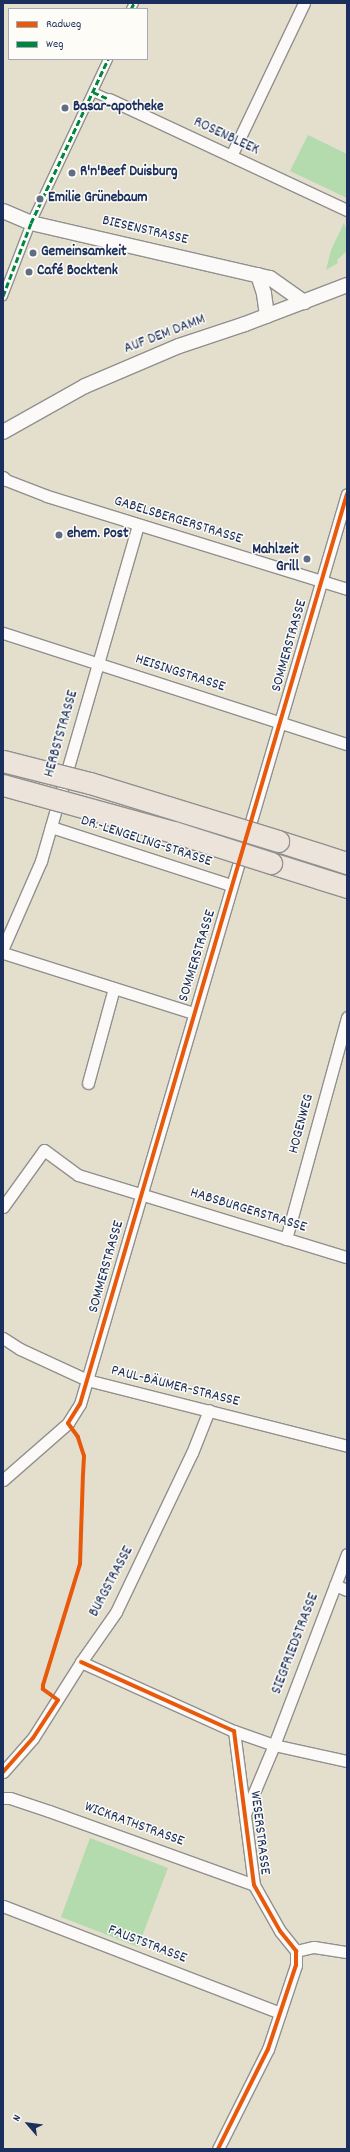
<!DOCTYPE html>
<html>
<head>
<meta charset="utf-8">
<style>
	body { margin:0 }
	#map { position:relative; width:350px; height:2152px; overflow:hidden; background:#e4dfcd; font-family:Dekko,sans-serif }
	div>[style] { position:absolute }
	.green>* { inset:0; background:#b4dbae }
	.roads { filter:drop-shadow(1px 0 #90908f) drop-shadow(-1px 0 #90908f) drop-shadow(0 1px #90908f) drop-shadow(0 -1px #90908f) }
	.pedestrian>* { height:8px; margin:-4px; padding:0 4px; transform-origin:4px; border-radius:4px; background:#fbfaf8 }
	.minor>* { height:11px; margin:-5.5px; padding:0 5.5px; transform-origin:5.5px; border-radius:5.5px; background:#fbfaf8 }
	.tertiary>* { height:14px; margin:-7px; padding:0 7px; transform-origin:7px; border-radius:7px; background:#fbfaf8 }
	.motorway>* { height:21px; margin:-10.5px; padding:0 10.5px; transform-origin:10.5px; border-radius:10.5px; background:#ece4db }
	.bridges { filter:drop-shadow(1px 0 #90908f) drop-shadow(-1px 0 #90908f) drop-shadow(0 1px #90908f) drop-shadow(0 -1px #90908f) }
	.motorway-bridge>* { height:21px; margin:-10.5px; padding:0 10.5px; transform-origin:10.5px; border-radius:10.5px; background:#ece4db }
	.quiet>* { height:3px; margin-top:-1.5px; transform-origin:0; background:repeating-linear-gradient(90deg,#00873e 0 6px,transparent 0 9px) }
	.cycleway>* { height:4px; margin:-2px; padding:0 2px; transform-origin:2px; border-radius:2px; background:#e8590c }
	.dots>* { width:11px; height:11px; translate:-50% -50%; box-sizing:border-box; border:2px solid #fdfcf7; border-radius:50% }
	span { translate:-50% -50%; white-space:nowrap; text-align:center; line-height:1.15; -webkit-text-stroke:3px #fdfcf7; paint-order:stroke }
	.poi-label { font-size:15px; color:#1b2f5e; font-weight:700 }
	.left { translate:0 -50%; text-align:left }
	.right { translate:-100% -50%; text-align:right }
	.street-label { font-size:15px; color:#1b2f5e }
	.frame { position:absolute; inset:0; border:4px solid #1b2f5e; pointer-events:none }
	.legend { position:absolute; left:8px; top:8px; width:140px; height:52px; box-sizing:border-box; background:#fdfcf7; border:1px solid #a3aaba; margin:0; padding:5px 7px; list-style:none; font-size:12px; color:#1b2f5e }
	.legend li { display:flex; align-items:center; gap:8px; height:20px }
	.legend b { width:20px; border:1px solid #a3aaba }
	.north { position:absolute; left:8px; top:2104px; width:40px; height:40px; -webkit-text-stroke:3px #fdfcf7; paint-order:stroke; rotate:298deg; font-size:11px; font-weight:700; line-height:16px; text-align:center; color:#1b2f5e }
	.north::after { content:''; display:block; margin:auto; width:14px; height:18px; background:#1b2f5e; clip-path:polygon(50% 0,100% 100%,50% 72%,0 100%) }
</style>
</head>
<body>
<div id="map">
	<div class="green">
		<div style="clip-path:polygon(308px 135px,347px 154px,347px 198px,290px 171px)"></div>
		<div style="clip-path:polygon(344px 223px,347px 232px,347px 251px,337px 260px,338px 263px,326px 270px,331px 250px)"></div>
		<div style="clip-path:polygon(90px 1838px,168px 1868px,138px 1947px,61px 1917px)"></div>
	</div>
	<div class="roads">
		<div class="pedestrian">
			<div style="left:131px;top:9px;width:7px;rotate:-63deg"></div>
			<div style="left:93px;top:92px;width:17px;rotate:24deg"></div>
			<div style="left:3px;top:296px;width:78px;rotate:-69deg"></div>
			<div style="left:31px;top:223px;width:181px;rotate:-64.8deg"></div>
		</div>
		<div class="minor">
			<div style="left:109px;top:99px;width:263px;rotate:25deg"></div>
			<div style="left:231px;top:156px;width:170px;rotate:-64.5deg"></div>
			<div style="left:3px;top:477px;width:4px;rotate:45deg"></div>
			<div style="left:6px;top:480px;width:44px;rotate:21.3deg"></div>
			<div style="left:47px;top:496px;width:314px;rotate:17.2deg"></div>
			<div style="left:3px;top:633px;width:361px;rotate:17.9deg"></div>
			<div style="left:51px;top:827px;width:189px;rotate:17.9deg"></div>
			<div style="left:3px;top:948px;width:95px;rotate:-66.4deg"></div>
			<div style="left:41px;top:861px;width:350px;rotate:-73.9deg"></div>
			<div style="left:3px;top:953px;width:199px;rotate:17.5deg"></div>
			<div style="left:88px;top:1083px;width:98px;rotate:-74.7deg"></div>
			<div style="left:3px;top:1207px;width:70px;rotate:-54.3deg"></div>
			<div style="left:44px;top:1150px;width:42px;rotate:36.3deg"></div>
			<div style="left:78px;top:1175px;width:281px;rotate:17deg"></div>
			<div style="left:286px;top:1239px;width:230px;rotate:-74.6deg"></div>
			<div style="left:3px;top:1338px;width:20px;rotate:33deg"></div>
			<div style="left:20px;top:1349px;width:74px;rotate:24.8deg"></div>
			<div style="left:87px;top:1380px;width:268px;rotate:14.2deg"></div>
			<div style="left:3px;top:1480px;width:86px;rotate:-41.2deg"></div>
			<div style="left:68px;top:1423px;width:22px;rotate:-58deg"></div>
			<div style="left:80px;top:1404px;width:948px;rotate:-73.65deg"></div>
			<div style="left:347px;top:1554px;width:204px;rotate:110.9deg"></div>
			<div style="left:274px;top:1745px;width:75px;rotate:12.4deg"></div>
			<div style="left:335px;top:1585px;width:13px;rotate:23deg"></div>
			<div style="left:81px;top:1662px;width:168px;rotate:24.3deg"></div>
			<div style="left:234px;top:1731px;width:155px;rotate:82.6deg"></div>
			<div style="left:254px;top:1885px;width:53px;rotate:60.5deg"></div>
			<div style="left:280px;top:1931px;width:26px;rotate:51deg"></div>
			<div style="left:296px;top:1951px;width:14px;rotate:90deg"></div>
			<div style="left:296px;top:1965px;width:89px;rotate:108.4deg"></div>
			<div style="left:268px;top:2049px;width:112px;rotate:116.6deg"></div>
			<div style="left:234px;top:1731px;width:42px;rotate:19.3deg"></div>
			<div style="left:274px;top:1745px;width:75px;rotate:112.8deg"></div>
			<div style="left:3px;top:1772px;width:45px;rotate:-48.6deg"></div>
			<div style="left:33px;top:1738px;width:90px;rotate:-57.7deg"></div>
			<div style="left:81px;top:1662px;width:61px;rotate:-55deg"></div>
			<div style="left:116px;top:1612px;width:176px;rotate:-64.5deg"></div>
			<div style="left:192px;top:1453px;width:46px;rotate:-68.4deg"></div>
			<div style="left:3px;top:1798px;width:7px"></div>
			<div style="left:10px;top:1798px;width:41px;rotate:18.4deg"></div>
			<div style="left:49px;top:1811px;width:218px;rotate:19.8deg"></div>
			<div style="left:3px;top:1906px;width:297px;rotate:21.1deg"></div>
			<div style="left:296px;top:1951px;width:18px;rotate:-13deg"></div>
			<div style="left:314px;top:1947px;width:33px;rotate:9deg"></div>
		</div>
		<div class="tertiary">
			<div style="left:3px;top:211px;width:30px;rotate:23deg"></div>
			<div style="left:31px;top:223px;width:245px;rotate:13deg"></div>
			<div style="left:270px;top:278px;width:42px;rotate:35.2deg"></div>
			<div style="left:258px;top:275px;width:20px;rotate:72deg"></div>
			<div style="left:264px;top:294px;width:22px;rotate:82deg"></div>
			<div style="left:3px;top:432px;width:94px;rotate:-29.3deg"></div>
			<div style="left:85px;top:386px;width:102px;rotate:-23.1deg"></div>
			<div style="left:179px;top:346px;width:70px;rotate:-18.4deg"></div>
			<div style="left:245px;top:324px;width:109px;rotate:-20.9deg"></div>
		</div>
		<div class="motorway">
			<div style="left:278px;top:841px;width:72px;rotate:17.7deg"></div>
			<div style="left:271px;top:863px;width:80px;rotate:17.5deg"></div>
		</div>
	</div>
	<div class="bridges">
		<div class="motorway-bridge">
			<div style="left:3px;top:761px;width:90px;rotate:14.2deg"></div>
			<div style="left:90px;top:783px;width:197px;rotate:17.1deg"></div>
			<div style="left:3px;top:785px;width:177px;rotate:15.4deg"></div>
			<div style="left:174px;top:832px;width:102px;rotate:17.7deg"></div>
		</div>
	</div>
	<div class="quiet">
		<div style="left:131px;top:9px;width:7px;rotate:-63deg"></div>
		<div style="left:93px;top:92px;width:17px;rotate:24deg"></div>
		<div style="left:3px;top:296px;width:78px;rotate:-69deg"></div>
		<div style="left:31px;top:223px;width:181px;rotate:-64.8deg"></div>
	</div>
	<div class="cycleway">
		<div style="left:81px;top:1662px;width:168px;rotate:24.3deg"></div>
		<div style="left:234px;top:1731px;width:155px;rotate:82.6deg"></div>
		<div style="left:254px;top:1885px;width:53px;rotate:60.5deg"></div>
		<div style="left:280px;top:1931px;width:26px;rotate:51deg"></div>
		<div style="left:296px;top:1951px;width:14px;rotate:90deg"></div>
		<div style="left:296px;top:1965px;width:89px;rotate:108.4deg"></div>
		<div style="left:268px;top:2049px;width:112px;rotate:116.6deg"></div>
		<div style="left:3px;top:1772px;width:45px;rotate:-48.6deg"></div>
		<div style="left:33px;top:1738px;width:45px;rotate:-56.7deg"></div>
		<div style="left:58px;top:1700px;width:19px;rotate:-144deg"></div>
		<div style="left:43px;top:1689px;width:4px;rotate:-90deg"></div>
		<div style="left:43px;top:1685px;width:127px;rotate:-73deg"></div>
		<div style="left:80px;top:1564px;width:89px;rotate:-88.1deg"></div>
		<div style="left:83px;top:1475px;width:19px;rotate:-87deg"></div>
		<div style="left:84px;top:1456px;width:20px;rotate:-108deg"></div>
		<div style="left:78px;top:1437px;width:17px;rotate:-126deg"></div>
		<div style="left:68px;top:1423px;width:22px;rotate:-58deg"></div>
		<div style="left:80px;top:1404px;width:948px;rotate:-73.65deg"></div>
	</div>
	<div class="dots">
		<div style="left:65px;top:108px;background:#616d85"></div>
		<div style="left:72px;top:173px;background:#616d85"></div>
		<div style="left:40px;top:199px;background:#616d85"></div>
		<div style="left:33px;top:253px;background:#616d85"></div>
		<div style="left:29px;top:272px;background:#616d85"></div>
		<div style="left:59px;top:535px;background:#616d85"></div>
		<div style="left:307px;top:559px;background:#616d85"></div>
	</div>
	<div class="poi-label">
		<span class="left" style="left:73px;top:108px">Basar-apotheke</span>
		<span class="left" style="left:80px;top:173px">R'n'Beef Duisburg</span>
		<span class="left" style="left:48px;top:199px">Emilie Grünebaum</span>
		<span class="left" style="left:41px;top:253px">Gemeinsamkeit</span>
		<span class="left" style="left:37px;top:272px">Café Bocktenk</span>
		<span class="left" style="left:67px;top:535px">ehem. Post</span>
		<span class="right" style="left:299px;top:559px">Mahlzeit<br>Grill</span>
	</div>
	<div class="street-label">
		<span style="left:226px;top:137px;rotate:25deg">ROSENBLEEK</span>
		<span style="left:145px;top:231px;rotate:13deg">BIESENSTRASSE</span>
		<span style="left:165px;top:335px;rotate:-21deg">AUF DEM DAMM</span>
		<span style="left:178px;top:521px;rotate:17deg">GABELSBERGERSTRASSE</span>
		<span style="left:290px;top:646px;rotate:-74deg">SOMMERSTRASSE</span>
		<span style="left:180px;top:674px;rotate:18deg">HEISINGSTRASSE</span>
		<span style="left:62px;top:734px;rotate:-74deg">HERBSTSTRASSE</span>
		<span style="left:146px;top:842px;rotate:18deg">DR.-LENGELING-STRASSE</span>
		<span style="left:198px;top:956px;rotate:-73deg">SOMMERSTRASSE</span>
		<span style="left:302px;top:1124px;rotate:-75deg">HOGENWEG</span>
		<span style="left:248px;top:1211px;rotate:17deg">HABSBURGERSTRASSE</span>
		<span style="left:107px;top:1267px;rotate:-74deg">SOMMERSTRASSE</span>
		<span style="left:175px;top:1387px;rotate:14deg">PAUL-BÄUMER-STRASSE</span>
		<span style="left:112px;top:1582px;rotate:-62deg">BURGSTRASSE</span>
		<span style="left:296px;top:1644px;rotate:-69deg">SIEGFRIEDSTRASSE</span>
		<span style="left:134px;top:1825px;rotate:20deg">WICKRATHSTRASSE</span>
		<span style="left:259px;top:1833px;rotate:83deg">WESERSTRASSE</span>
		<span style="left:147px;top:1945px;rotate:21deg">FAUSTSTRASSE</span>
	</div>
	<div class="frame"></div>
	<ul class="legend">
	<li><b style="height:5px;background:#e8590c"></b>Radweg</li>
	<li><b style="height:5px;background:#00873e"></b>Weg</li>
	</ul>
	<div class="north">N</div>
</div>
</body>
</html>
